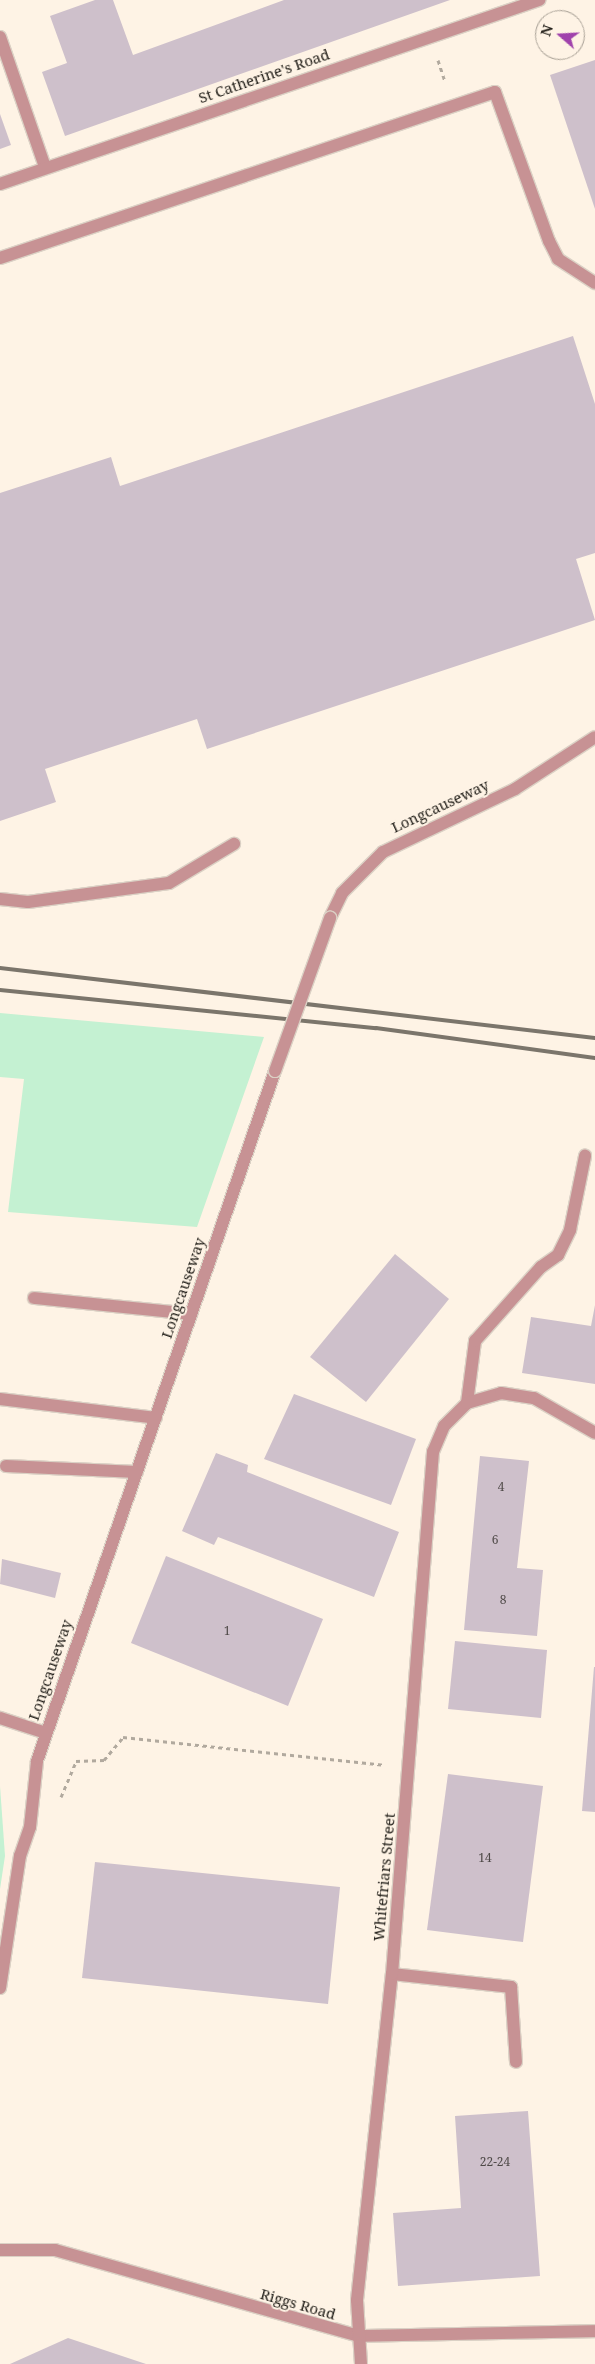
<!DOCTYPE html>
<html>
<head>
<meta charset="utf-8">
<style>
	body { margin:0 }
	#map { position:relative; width:595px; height:2364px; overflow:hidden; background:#fef3e5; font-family:"Noto Serif",serif }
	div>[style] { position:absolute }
	.green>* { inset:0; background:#c4f1d2 }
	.building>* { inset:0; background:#cec0cb }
	.path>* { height:3px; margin-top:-1.5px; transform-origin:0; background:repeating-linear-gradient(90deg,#b1a99e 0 4px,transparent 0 8px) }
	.roads { filter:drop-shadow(1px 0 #dbd1c5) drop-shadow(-1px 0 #dbd1c5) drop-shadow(0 1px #dbd1c5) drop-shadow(0 -1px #dbd1c5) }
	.minor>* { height:12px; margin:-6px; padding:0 6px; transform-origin:6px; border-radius:6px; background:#c79294 }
	.rail>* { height:4px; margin:-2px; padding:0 2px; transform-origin:2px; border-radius:2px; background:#7b756b }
	.bridges { filter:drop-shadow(1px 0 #dbd1c5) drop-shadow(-1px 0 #dbd1c5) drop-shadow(0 1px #dbd1c5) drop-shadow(0 -1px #dbd1c5) }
	.minor-bridge>* { height:12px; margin:-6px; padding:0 6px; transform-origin:6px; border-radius:6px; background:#c79294 }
	span { translate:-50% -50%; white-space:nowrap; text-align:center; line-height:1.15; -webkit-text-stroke:4px #fef3e5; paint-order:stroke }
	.number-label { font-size:12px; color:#4e4947 }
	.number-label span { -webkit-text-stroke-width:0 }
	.street-label { font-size:15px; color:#24211b }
	.north { position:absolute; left:535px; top:10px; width:50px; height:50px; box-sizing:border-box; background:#fef3e5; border:1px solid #a79f94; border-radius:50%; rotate:289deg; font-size:14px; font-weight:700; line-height:20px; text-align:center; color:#24211b }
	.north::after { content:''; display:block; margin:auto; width:18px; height:22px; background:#a042ac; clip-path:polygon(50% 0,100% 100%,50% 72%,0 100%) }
</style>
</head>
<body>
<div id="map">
	<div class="green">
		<div style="clip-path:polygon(0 1013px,264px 1037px,197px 1227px,8px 1212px,24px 1079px,0 1077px)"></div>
		<div style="clip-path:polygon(0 1786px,5px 1856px,0 1889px)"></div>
	</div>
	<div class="building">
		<div style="clip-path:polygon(95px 0,113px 0,133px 55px,284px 0,450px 0,65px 136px,42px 72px,67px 63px,50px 16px)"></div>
		<div style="clip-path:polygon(595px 60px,595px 209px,550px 75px)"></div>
		<div style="clip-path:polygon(0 114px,11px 145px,0 149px)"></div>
		<div style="clip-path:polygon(573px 336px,595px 404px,595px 553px,576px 559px,595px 620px,207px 749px,197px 719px,45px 769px,56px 802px,0 821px,0 493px,111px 457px,120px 486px)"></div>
		<div style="clip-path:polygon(395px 1254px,449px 1299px,366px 1402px,310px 1357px)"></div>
		<div style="clip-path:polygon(595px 1305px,595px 1384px,522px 1373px,531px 1317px,591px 1326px)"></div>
		<div style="clip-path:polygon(294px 1394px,416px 1439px,391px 1505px,264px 1459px)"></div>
		<div style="clip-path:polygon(216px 1453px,248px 1465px,247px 1472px,399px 1532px,374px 1597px,218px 1537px,214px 1545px,182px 1531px)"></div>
		<div style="clip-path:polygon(480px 1456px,529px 1461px,517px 1568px,543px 1570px,537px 1636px,464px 1630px)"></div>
		<div style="clip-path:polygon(166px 1556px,323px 1619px,288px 1706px,131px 1643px)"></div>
		<div style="clip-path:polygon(2px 1559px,61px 1573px,55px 1598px,0 1584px)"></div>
		<div style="clip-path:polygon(455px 1641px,547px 1650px,541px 1718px,448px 1709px)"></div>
		<div style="clip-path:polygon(594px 1667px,595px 1667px,595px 1812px,582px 1811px)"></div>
		<div style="clip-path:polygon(448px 1774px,543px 1786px,523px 1942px,427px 1930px)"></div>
		<div style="clip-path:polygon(95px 1862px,340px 1887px,328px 2004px,82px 1978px)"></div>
		<div style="clip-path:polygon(528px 2111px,540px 2276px,398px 2286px,393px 2213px,461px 2208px,455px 2116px)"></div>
		<div style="clip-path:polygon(68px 2338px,146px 2364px,10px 2364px)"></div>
	</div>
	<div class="path">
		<div style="left:438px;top:60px;width:23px;rotate:72deg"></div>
		<div style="left:61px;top:1797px;width:39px;rotate:-67deg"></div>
		<div style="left:76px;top:1761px;width:28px;rotate:-2deg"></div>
		<div style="left:104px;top:1760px;width:30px;rotate:-50deg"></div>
		<div style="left:123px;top:1737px;width:262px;rotate:6.1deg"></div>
	</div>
	<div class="roads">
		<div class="minor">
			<div style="left:0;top:37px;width:138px;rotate:70.9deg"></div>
			<div style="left:0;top:184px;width:570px;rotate:-18.85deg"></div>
			<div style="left:0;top:258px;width:522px;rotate:-18.54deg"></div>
			<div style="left:495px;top:92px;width:158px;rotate:70.1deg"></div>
			<div style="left:549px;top:241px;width:20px;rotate:63deg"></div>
			<div style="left:558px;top:259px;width:44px;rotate:33deg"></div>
			<div style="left:0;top:899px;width:28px;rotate:6deg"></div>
			<div style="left:28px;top:902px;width:142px;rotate:-7.7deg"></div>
			<div style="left:169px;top:883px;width:76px;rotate:-31deg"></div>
			<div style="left:330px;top:918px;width:28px;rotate:-64deg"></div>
			<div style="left:342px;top:893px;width:58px;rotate:-45deg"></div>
			<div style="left:383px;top:852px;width:146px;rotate:-25.5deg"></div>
			<div style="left:515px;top:789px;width:95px;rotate:-33deg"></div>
			<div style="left:34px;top:1298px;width:158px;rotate:5.8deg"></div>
			<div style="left:0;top:1399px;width:157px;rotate:6.9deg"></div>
			<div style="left:467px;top:1403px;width:63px;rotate:-82.6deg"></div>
			<div style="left:475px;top:1341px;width:99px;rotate:-48.3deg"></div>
			<div style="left:541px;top:1267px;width:21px;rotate:-35deg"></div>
			<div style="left:558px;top:1255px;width:28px;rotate:-64deg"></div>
			<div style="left:570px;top:1230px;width:76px;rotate:-78.5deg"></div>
			<div style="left:6px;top:1466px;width:131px;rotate:2.6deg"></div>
			<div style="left:0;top:1718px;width:48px;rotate:18.1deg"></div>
			<div style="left:392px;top:1974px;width:120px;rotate:6.2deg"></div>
			<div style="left:511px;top:1987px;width:75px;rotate:86.2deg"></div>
			<div style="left:0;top:1988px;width:134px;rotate:-81.4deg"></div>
			<div style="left:20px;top:1856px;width:31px;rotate:-71deg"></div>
			<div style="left:30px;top:1827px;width:66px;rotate:-83.9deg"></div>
			<div style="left:37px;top:1761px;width:730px;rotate:-70.97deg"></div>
			<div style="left:0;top:2250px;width:55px"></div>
			<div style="left:55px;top:2250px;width:315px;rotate:15.8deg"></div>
			<div style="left:358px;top:2336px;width:237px;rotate:-1.2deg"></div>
			<div style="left:361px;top:2364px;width:64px;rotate:-93.6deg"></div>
			<div style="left:357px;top:2300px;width:328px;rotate:-83.9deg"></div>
			<div style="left:392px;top:1974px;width:524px;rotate:-85.51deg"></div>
			<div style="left:433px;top:1452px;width:28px;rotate:-67deg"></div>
			<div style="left:444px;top:1426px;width:33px;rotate:-45deg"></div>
			<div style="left:467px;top:1403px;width:35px;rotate:-16deg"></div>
			<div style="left:501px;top:1393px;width:33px;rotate:9deg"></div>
			<div style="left:534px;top:1398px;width:70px;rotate:29.8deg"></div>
		</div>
	</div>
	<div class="rail">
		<div style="left:0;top:968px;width:599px;rotate:6.71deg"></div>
		<div style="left:0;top:990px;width:378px;rotate:5.8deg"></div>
		<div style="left:376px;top:1028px;width:221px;rotate:7.8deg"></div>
	</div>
	<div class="bridges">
		<div class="minor-bridge">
			<div style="left:275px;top:1071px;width:163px;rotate:-70.2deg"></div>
		</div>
	</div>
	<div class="number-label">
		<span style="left:501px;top:1487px">4</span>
		<span style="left:495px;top:1540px">6</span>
		<span style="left:503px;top:1600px">8</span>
		<span style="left:227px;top:1631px">1</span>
		<span style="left:485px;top:1858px">14</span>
		<span style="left:495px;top:2162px">22-24</span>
	</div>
	<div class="street-label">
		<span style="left:264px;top:76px;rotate:-19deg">St Catherine's Road</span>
		<span style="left:440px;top:806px;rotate:-25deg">Longcauseway</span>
		<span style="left:183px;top:1288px;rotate:-71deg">Longcauseway</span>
		<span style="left:50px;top:1670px;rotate:-71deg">Longcauseway</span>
		<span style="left:384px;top:1877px;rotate:-85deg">Whitefriars Street</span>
		<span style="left:298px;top:2304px;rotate:16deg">Riggs Road</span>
	</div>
	<div class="north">N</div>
</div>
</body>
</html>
